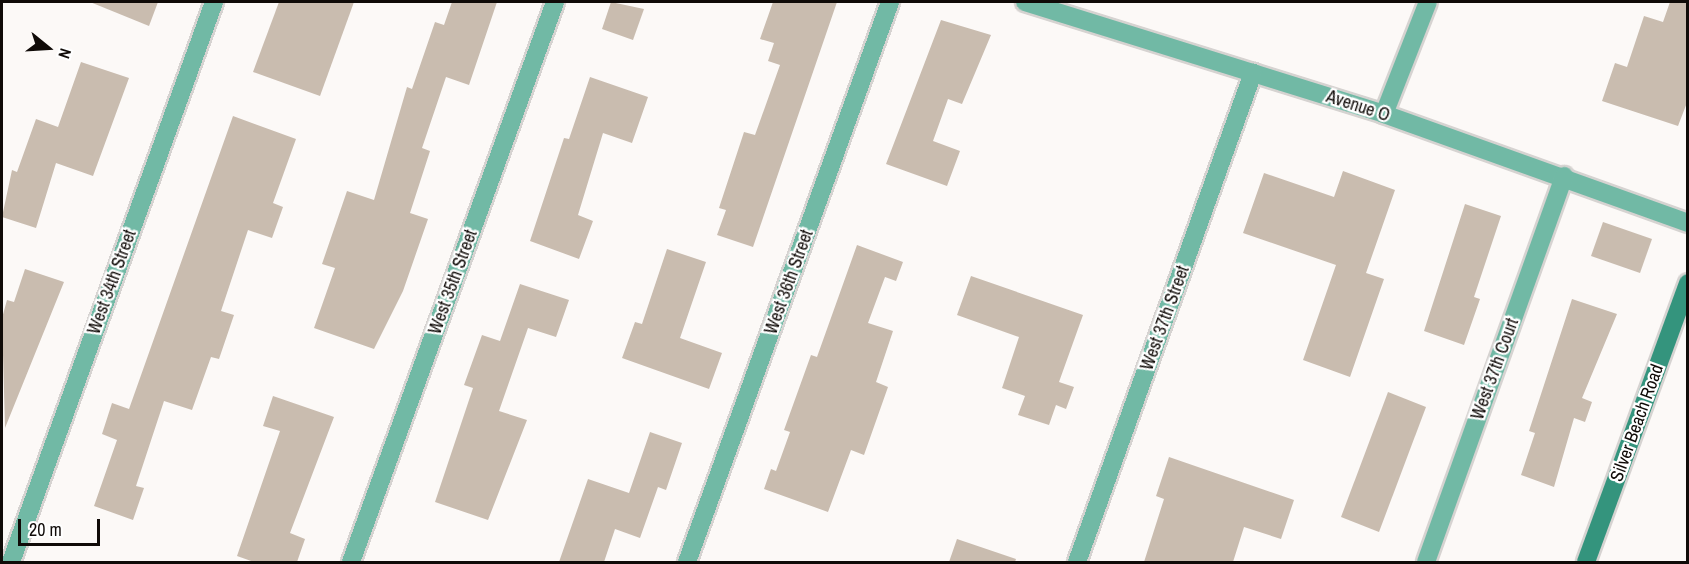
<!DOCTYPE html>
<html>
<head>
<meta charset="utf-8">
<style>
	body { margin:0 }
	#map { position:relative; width:1689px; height:564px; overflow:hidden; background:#fcf9f7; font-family:"Archivo Narrow",sans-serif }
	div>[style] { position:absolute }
	.building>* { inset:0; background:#c9bcaf }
	.roads { filter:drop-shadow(2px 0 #d6d3d1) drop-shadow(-2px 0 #d6d3d1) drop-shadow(0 2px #d6d3d1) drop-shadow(0 -2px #d6d3d1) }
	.street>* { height:18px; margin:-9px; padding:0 9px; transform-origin:9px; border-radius:9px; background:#71b9a5 }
	.secondary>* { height:18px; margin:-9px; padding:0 9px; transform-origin:9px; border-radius:9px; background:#34947d }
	span { translate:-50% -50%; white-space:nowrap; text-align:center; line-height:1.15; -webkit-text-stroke:4.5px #fff; paint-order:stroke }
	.street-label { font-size:18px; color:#100b08 }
	.frame { position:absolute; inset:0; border:3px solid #100b08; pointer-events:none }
	.north { position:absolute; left:18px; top:18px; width:60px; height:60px; -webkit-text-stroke:4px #fff; paint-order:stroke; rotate:108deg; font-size:16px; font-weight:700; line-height:24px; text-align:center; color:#100b08 }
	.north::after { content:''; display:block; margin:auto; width:21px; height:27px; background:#100b08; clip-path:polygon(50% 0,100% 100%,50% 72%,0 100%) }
	.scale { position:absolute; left:18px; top:519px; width:82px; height:27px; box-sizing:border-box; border:3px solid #100b08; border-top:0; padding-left:8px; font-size:18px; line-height:21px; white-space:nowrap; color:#100b08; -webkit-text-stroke:4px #fff; paint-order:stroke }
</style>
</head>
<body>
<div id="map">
	<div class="building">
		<div style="clip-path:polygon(90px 2px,158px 2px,149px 26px)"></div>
		<div style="clip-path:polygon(279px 2px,354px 2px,320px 96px,253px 72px)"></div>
		<div style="clip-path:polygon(452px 2px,497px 2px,469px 85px,446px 77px,422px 148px,430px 151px,410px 213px,428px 219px,403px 291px,374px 349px,314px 328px,335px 268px,322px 264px,347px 191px,374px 200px,407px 87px,412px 89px,435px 22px,444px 25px)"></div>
		<div style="clip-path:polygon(611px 2px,644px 9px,633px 40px,602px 29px)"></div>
		<div style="clip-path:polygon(773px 2px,837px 2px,753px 247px,717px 235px,726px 210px,719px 208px,744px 132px,755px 135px,780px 65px,768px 61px,774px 43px,760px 39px)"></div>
		<div style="clip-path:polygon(1670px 2px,1688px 2px,1688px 100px,1678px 126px,1602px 101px,1615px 63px,1627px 67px,1644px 16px,1663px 22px)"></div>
		<div style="clip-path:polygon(941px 20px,991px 35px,962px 104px,948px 99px,933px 141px,960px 151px,947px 186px,886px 164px)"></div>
		<div style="clip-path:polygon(81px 62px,129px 78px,93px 176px,56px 163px,36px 228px,2px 217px,12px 170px,17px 172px,36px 119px,58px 127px)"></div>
		<div style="clip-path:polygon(590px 77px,648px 97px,632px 143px,603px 133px,578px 215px,593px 221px,579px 259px,530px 241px,564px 138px,569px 139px)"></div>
		<div style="clip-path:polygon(233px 116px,296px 139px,273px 203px,283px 207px,272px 238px,248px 230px,221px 311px,234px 315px,219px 359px,211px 357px,192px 410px,164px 401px,136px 486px,144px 488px,133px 520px,94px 506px,117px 440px,102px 434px,112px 403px,129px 409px)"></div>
		<div style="clip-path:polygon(1343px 171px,1395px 190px,1366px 273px,1384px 279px,1350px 377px,1303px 360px,1336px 265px,1243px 233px,1264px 173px,1334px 197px)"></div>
		<div style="clip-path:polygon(1465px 204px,1501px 216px,1474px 297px,1480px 299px,1464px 345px,1424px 331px)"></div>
		<div style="clip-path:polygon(1603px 222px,1652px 239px,1640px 273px,1591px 256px)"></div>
		<div style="clip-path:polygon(857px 245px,903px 262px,896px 281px,885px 277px,868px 323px,893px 331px,876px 382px,888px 387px,864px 455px,851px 450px,828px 512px,764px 489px,771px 469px,776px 471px,790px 432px,784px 430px,811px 355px,817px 357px)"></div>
		<div style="clip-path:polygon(667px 249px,706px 262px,680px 338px,722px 353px,709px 389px,622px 358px,635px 322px,642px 324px)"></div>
		<div style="clip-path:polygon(25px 269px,64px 282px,5px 428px,2px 318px,7px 300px,14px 302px)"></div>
		<div style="clip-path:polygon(971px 276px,1083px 315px,1059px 382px,1074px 387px,1066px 409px,1056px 405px,1049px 425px,1018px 415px,1025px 396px,1002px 388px,1019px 337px,957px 315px)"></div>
		<div style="clip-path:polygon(520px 284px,569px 300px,556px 337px,528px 328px,499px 411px,527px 420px,488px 520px,435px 502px,473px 388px,464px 385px,482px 335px,500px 341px)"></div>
		<div style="clip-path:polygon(1572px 299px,1617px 314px,1582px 398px,1592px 402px,1585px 422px,1574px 418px,1554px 487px,1521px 475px,1535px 433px,1529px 431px)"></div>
		<div style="clip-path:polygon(1388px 392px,1426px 407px,1379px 532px,1341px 517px)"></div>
		<div style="clip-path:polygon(273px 396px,334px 417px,290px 533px,305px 539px,297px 562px,254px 562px,237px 556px,280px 431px,263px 426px)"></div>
		<div style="clip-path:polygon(650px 432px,682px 443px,666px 490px,658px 487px,640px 538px,615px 529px,604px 562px,559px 562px,588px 479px,629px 493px)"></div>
		<div style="clip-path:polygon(1169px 457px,1294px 500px,1281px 539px,1244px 527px,1233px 562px,1144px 562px,1164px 499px,1156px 496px)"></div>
		<div style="clip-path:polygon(957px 539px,1016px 559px,1015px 562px,949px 562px)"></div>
	</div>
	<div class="roads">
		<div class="street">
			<div style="left:1025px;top:2px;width:376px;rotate:17.3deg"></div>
			<div style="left:1384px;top:114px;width:323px;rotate:19.7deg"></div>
			<div style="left:1384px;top:114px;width:120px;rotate:-68.6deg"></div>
			<div style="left:11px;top:562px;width:596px;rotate:-70.07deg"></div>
			<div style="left:351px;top:562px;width:596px;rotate:-69.98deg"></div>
			<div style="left:687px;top:562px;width:596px;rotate:-70.07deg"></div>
			<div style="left:1077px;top:562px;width:520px;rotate:-70.21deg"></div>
			<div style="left:1426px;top:562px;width:410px;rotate:-70.3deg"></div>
		</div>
		<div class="secondary">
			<div style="left:1586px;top:562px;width:297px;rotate:-69.9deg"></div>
		</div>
	</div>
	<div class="street-label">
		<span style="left:1358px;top:106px;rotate:18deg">Avenue O</span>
		<span style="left:112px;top:282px;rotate:-70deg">West 34th Street</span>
		<span style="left:453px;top:282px;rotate:-70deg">West 35th Street</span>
		<span style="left:789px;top:282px;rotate:-70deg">West 36th Street</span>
		<span style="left:1165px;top:318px;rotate:-70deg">West 37th Street</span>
		<span style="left:1495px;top:369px;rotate:-70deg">West 37th Court</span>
		<span style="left:1637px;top:423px;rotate:-70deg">Silver Beach Road</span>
	</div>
	<div class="frame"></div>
	<div class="north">N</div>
	<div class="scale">20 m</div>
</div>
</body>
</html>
